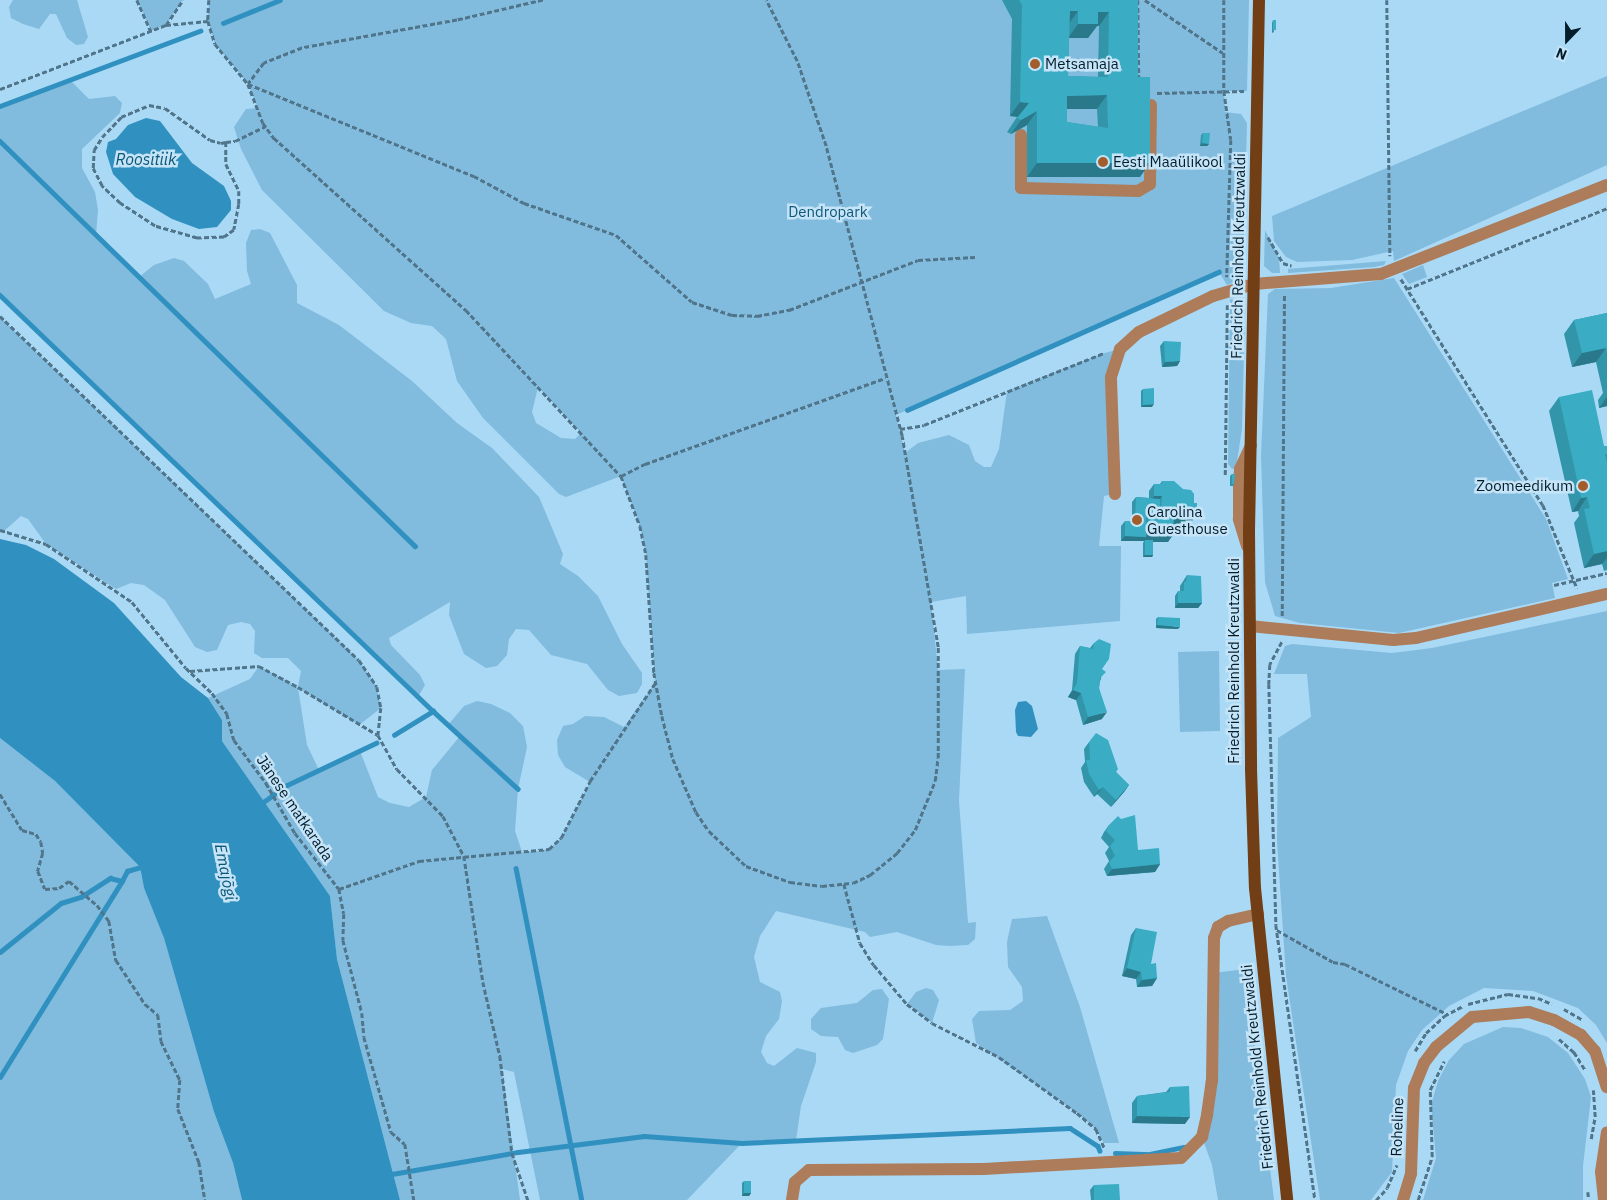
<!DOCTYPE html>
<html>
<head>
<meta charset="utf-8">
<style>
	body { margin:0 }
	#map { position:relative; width:1607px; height:1200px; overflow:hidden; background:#aad9f6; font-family:"IBM Plex Sans",sans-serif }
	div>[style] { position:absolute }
	.green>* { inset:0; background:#81bbdd }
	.water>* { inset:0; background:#3091c0 }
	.stream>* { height:4.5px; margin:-2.25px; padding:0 2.25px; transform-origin:2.25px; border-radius:2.25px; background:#3091c0 }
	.path>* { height:2.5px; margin-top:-1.25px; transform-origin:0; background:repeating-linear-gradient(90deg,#507489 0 5px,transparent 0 7.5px) }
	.minor>* { height:12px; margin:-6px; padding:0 6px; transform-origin:6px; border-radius:6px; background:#ad7c5a }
	.major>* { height:12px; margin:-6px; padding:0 6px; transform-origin:6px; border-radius:6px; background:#713e16 }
	.wall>* { inset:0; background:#3295a9 }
	.shaded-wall>* { inset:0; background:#29798a }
	.building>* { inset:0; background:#3aadc5 }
	.dots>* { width:14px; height:14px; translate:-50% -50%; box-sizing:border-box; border:2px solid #c5e4f7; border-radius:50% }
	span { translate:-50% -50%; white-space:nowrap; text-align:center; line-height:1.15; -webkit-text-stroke:5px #c5e4f7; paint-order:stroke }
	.poi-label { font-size:15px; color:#031d2b }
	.left { translate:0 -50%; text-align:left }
	.right { translate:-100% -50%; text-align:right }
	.park-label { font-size:15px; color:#0e5879 }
	.street-label { font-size:15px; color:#031d2b }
	.water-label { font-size:16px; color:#095576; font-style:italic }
	.north { position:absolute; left:1542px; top:15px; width:50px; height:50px; -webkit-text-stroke:4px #c5e4f7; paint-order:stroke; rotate:202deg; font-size:14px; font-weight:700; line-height:20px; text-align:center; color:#031d2b }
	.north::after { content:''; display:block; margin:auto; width:18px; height:22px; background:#031d2b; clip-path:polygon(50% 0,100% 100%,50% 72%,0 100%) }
</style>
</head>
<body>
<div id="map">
	<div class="green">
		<div style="clip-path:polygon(13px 0,77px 0,88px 37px,84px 44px,76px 45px,67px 38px,56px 14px,50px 14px,39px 29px,23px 24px,11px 18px,9px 7px)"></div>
		<div style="clip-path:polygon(137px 0,183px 0,166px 25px,151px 31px)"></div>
		<div style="clip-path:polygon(evenodd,209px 0,1249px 0,1247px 91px,1224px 91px,1225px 112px,1241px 114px,1247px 123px,1243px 276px,1240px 280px,1227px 285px,1219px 272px,896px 415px,905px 453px,918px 443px,949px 435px,969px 445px,975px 461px,984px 467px,991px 467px,999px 449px,1007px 391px,1101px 354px,1120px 349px,1111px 377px,1115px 494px,1104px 496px,1099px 546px,1121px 546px,1120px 621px,967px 634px,966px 596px,931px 602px,938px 670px,965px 669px,959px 801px,968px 923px,976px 922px,975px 939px,968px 945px,949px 946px,936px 945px,897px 932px,870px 937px,865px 932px,776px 911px,760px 936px,754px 957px,760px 982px,780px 992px,782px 1001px,779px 1019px,766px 1036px,761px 1052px,767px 1063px,774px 1066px,797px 1048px,816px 1053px,816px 1062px,801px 1106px,796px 1140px,742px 1143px,687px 1200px,540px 1200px,514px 1072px,502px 1069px,520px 1200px,400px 1200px,337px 959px,330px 896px,222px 741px,222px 720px,208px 698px,250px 679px,259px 666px,298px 687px,301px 671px,288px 658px,262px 658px,254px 653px,255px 631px,250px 624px,241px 622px,228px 625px,217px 650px,207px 652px,195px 647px,165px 600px,144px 585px,131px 583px,116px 589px,46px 544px,28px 519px,21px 516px,4px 531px,0 530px,0 317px,359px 660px,377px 687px,381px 708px,359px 725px,298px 688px,307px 745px,319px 770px,360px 751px,378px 797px,390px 803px,409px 807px,426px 797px,432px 770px,460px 736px,448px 725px,464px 706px,477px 701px,491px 704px,510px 713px,523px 726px,527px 747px,518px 789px,515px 831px,522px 852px,539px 851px,549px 849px,561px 838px,590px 782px,565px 767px,558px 755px,557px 740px,563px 726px,573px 724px,585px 716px,604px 717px,624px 727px,655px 683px,646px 555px,640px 526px,621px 476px,566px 497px,559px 494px,483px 418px,457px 381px,446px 339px,432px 326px,411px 323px,384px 311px,262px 190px,241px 149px,234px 127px,246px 109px,258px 108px,248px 84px,215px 44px,208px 21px,209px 0,538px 387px,581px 433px,575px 439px,561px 438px,536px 423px,532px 412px,538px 387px)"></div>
		<div style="clip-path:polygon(1607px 76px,1607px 165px,1394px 261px,1393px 251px,1352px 260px,1297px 262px,1286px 257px,1274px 241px,1272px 216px)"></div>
		<div style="clip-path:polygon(71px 81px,89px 99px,115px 96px,122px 103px,120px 113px,82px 149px,82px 168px,95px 192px,98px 210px,96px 235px,139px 277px,154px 265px,174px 258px,184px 261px,208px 284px,215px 299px,251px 284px,247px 271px,246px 243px,251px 230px,260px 229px,270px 233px,297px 285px,297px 303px,339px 325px,412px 381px,457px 423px,492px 448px,539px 497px,563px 554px,560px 564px,578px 576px,598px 596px,622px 644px,642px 673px,642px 684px,637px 693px,619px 696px,608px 690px,587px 664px,551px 655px,529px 630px,516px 629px,509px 639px,507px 655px,497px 666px,486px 668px,464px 654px,449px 615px,450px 602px,389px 638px,391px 645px,420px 675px,425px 685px,418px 697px,0 295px,0 106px)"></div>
		<div style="clip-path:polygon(1265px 230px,1279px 258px,1280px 273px,1272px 273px,1264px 266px)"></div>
		<div style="clip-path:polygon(1386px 261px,1384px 265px,1374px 267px,1288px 273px,1288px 269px)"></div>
		<div style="clip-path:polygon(1423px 265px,1427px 277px,1409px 284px,1402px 274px)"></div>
		<div style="clip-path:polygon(1394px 278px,1546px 519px,1568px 579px,1552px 583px,1555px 598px,1399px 633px,1300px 623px,1275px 616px,1265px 582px,1261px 456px,1268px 294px,1275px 289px,1331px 288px)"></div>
		<div style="clip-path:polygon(1230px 299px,1239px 301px,1245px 310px,1242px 429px,1236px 468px,1232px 469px,1228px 464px)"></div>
		<div style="clip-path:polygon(1607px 611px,1607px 1043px,1596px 1025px,1578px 1008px,1533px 991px,1484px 988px,1449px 1006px,1422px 1030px,1408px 1051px,1396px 1085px,1392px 1172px,1371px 1200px,1320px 1200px,1286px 976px,1277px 841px,1278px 738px,1311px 717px,1307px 674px,1274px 674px,1285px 646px,1292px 644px,1392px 653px,1432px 648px)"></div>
		<div style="clip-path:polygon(1219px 651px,1220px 731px,1180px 732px,1178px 652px)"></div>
		<div style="clip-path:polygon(0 738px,55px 781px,140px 867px,144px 888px,164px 937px,214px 1112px,233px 1163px,242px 1200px,0 1200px)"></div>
		<div style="clip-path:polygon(1047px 916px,1080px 1007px,1119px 1143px,1104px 1143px,1096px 1129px,1077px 1113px,976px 1043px,972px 1019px,979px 1011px,1010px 1010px,1023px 1001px,1022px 987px,1008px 967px,1007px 942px,1012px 919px)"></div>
		<div style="clip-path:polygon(1246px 969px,1258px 1073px,1274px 1200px,1218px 1200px,1212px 1165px,1202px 1137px,1213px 973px)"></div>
		<div style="clip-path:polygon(926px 988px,933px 990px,939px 1000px,932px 1023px,907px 1004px,916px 992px)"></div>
		<div style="clip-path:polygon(882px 989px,889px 999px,883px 1039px,877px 1045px,853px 1053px,845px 1050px,838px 1037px,821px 1036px,811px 1029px,811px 1019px,821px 1008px,857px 1003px,873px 990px)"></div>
		<div style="clip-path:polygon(1503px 1027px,1521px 1028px,1548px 1037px,1568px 1053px,1585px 1079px,1591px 1097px,1583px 1166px,1583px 1200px,1423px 1200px,1436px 1158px,1431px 1105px,1438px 1081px,1449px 1060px,1464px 1044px)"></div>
	</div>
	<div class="water">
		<div style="clip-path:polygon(146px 118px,160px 121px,192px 163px,224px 186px,231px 201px,231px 210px,217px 227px,199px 229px,172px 219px,135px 197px,113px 174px,106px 152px,108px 142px,116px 139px,128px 125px)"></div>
		<div style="clip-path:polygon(0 539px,26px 545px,54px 559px,114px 603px,181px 677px,208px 698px,222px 720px,222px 741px,330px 896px,337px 959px,400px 1200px,242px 1200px,233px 1163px,214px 1112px,164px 938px,144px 888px,140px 867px,55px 781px,0 738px)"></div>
		<div style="clip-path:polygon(1018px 702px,1026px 701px,1032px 706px,1038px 729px,1031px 737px,1018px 736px,1016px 732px,1015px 710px)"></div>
	</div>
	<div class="stream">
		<div style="left:223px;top:23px;width:61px;rotate:-22deg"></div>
		<div style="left:0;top:106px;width:214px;rotate:-20.6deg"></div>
		<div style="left:0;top:141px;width:580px;rotate:44.3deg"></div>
		<div style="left:0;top:295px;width:600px;rotate:43.85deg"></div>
		<div style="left:907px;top:410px;width:341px;rotate:-23.9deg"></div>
		<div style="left:394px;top:735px;width:46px;rotate:-31.6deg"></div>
		<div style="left:433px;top:711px;width:115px;rotate:42.5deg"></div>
		<div style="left:262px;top:803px;width:29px;rotate:-36deg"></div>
		<div style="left:285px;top:786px;width:101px;rotate:-25.3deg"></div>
		<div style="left:516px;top:868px;width:338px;rotate:78.8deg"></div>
		<div style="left:0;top:952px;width:78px;rotate:-38.8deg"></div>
		<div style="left:61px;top:903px;width:21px;rotate:-17deg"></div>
		<div style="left:81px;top:897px;width:35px;rotate:-33deg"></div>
		<div style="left:110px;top:878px;width:12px;rotate:14deg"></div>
		<div style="left:122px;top:881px;width:11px;rotate:-63deg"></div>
		<div style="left:127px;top:871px;width:19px;rotate:-16deg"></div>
		<div style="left:0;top:1077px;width:231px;rotate:-58.1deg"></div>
		<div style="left:1115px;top:1153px;width:35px;rotate:2deg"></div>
		<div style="left:1150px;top:1154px;width:34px;rotate:-12deg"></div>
		<div style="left:392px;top:1174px;width:128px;rotate:-9.9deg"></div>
		<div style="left:518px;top:1152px;width:127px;rotate:-7.2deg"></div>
		<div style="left:644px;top:1136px;width:98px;rotate:4.1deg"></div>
		<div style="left:742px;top:1143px;width:328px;rotate:-2.6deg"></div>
		<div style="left:1070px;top:1128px;width:33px;rotate:33deg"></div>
		<div style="left:1098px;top:1146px;width:5px;rotate:68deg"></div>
	</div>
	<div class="path">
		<div style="left:137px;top:0;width:34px;rotate:66deg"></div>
		<div style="left:209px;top:0;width:21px;rotate:93deg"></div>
		<div style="left:208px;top:21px;width:24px;rotate:73deg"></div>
		<div style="left:215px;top:44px;width:52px;rotate:50.5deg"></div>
		<div style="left:248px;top:84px;width:42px;rotate:69deg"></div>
		<div style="left:263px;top:123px;width:19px;rotate:54deg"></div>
		<div style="left:274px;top:138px;width:258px;rotate:41.9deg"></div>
		<div style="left:466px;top:310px;width:227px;rotate:47deg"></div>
		<div style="left:621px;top:476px;width:53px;rotate:69.2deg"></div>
		<div style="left:640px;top:526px;width:30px;rotate:78deg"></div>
		<div style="left:646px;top:555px;width:118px;rotate:86.1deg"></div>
		<div style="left:654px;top:673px;width:44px;rotate:79.5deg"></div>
		<div style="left:662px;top:716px;width:44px;rotate:75.7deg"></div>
		<div style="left:673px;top:759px;width:58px;rotate:66.5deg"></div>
		<div style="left:696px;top:812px;width:23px;rotate:56deg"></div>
		<div style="left:709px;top:831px;width:51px;rotate:43.4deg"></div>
		<div style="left:746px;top:866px;width:47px;rotate:20deg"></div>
		<div style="left:790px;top:882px;width:32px;rotate:7deg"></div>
		<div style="left:822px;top:886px;width:31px;rotate:-6deg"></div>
		<div style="left:853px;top:883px;width:19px;rotate:-25deg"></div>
		<div style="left:870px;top:875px;width:35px;rotate:-39deg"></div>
		<div style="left:897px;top:853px;width:29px;rotate:-52deg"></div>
		<div style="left:915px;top:830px;width:53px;rotate:-67.8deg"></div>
		<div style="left:935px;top:781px;width:23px;rotate:-83deg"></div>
		<div style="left:938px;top:758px;width:111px;rotate:-90deg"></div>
		<div style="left:938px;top:647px;width:214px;rotate:-99.7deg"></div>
		<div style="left:902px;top:436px;width:300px;rotate:-104.7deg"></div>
		<div style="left:826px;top:146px;width:90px;rotate:-108.8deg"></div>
		<div style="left:797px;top:61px;width:68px;rotate:-116.9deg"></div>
		<div style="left:543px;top:0;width:88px;rotate:166.9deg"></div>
		<div style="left:457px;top:20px;width:158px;rotate:169.8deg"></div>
		<div style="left:302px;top:48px;width:41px;rotate:158.5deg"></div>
		<div style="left:264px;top:63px;width:26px;rotate:127deg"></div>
		<div style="left:248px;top:84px;width:244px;rotate:22.2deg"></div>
		<div style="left:474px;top:176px;width:57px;rotate:28.4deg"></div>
		<div style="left:524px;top:203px;width:97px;rotate:19.2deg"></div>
		<div style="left:616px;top:235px;width:101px;rotate:41.4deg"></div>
		<div style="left:692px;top:302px;width:42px;rotate:18deg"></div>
		<div style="left:732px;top:315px;width:25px;rotate:2deg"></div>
		<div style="left:757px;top:316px;width:33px;rotate:-11deg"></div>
		<div style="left:789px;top:310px;width:138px;rotate:-21.2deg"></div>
		<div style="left:918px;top:260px;width:57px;rotate:-3deg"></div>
		<div style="left:1138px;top:0;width:79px;rotate:89.3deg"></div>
		<div style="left:1145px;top:0;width:94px;rotate:34.2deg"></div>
		<div style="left:1224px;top:0;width:91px;rotate:90deg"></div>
		<div style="left:1224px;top:91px;width:49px;rotate:81.9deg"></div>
		<div style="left:1231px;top:140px;width:137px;rotate:91.7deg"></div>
		<div style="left:1387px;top:0;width:256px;rotate:89.3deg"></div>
		<div style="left:166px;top:25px;width:30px;rotate:-56deg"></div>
		<div style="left:0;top:89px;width:178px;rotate:-21.1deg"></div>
		<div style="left:166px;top:25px;width:42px;rotate:-5.4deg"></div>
		<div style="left:1157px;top:93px;width:87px;rotate:-1.3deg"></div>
		<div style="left:226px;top:142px;width:22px;rotate:90deg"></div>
		<div style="left:226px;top:164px;width:30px;rotate:64deg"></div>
		<div style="left:239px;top:191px;width:13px;rotate:90deg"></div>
		<div style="left:239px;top:204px;width:26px;rotate:101deg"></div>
		<div style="left:234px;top:230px;width:12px;rotate:145deg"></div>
		<div style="left:224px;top:237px;width:27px;rotate:178deg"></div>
		<div style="left:197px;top:238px;width:44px;rotate:-164.1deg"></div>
		<div style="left:155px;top:226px;width:42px;rotate:-146.7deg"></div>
		<div style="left:120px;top:203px;width:25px;rotate:-137deg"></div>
		<div style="left:102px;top:186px;width:20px;rotate:-117deg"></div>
		<div style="left:93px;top:168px;width:18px;rotate:-87deg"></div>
		<div style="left:94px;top:150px;width:15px;rotate:-58deg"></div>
		<div style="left:102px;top:137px;width:28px;rotate:-46deg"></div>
		<div style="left:121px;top:117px;width:30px;rotate:-23deg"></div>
		<div style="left:149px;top:105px;width:16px;rotate:11deg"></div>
		<div style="left:165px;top:108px;width:55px;rotate:35.4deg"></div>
		<div style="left:210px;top:140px;width:11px;rotate:15deg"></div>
		<div style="left:221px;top:143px;width:5px;rotate:-11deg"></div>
		<div style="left:226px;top:142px;width:9px;rotate:-6deg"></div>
		<div style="left:235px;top:141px;width:34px;rotate:-26deg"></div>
		<div style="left:1268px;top:237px;width:30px;rotate:60deg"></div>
		<div style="left:1283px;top:263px;width:9px;rotate:18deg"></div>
		<div style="left:1401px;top:279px;width:267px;rotate:57.9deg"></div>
		<div style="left:1543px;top:505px;width:90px;rotate:67.7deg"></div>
		<div style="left:1407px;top:289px;width:216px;rotate:-22deg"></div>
		<div style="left:0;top:316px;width:497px;rotate:43.8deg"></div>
		<div style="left:359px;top:660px;width:32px;rotate:56deg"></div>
		<div style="left:377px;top:687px;width:21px;rotate:79deg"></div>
		<div style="left:381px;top:708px;width:27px;rotate:96deg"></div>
		<div style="left:900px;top:429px;width:24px;rotate:-9deg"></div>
		<div style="left:924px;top:425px;width:194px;rotate:-21.8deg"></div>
		<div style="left:1225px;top:475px;width:170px;rotate:-89.3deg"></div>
		<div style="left:621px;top:476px;width:27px;rotate:-27deg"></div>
		<div style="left:645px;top:464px;width:255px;rotate:-19.7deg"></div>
		<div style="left:0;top:530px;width:48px;rotate:16.9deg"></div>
		<div style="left:46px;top:544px;width:104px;rotate:34deg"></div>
		<div style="left:132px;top:602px;width:85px;rotate:50.7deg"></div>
		<div style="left:186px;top:668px;width:36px;rotate:44deg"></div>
		<div style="left:212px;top:693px;width:26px;rotate:54deg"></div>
		<div style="left:227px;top:714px;width:27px;rotate:75deg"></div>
		<div style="left:234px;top:740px;width:54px;rotate:53.3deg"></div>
		<div style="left:266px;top:783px;width:58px;rotate:59.9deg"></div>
		<div style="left:295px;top:833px;width:71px;rotate:51.8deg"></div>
		<div style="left:339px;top:889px;width:25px;rotate:79deg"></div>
		<div style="left:344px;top:914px;width:26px;rotate:92deg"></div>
		<div style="left:343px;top:940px;width:75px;rotate:75.4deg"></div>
		<div style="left:362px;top:1013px;width:24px;rotate:85deg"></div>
		<div style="left:364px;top:1037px;width:99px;rotate:74.1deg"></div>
		<div style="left:391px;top:1132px;width:18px;rotate:41deg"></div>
		<div style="left:405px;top:1144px;width:57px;rotate:80.9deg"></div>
		<div style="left:1554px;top:585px;width:54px;rotate:-12.8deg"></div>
		<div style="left:1282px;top:616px;width:322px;rotate:-89.6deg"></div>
		<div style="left:1282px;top:642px;width:26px;rotate:118deg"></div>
		<div style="left:1270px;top:665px;width:19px;rotate:93deg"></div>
		<div style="left:1269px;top:684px;width:241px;rotate:88.3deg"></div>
		<div style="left:1276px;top:925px;width:278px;rotate:81.9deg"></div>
		<div style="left:190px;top:671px;width:69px;rotate:-4.1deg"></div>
		<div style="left:259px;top:666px;width:44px;rotate:28.3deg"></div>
		<div style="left:298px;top:687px;width:93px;rotate:31deg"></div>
		<div style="left:378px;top:735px;width:39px;rotate:61deg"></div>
		<div style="left:397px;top:769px;width:66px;rotate:45.6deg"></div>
		<div style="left:443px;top:816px;width:45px;rotate:62.3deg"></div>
		<div style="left:464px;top:856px;width:127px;rotate:81.4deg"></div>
		<div style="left:483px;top:982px;width:76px;rotate:77.1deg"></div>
		<div style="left:500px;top:1056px;width:98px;rotate:82.9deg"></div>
		<div style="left:512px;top:1153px;width:50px;rotate:71.2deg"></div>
		<div style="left:0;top:794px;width:42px;rotate:58.6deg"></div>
		<div style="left:22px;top:830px;width:15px;rotate:16deg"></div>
		<div style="left:36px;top:834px;width:9px;rotate:58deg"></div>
		<div style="left:41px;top:842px;width:11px;rotate:80deg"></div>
		<div style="left:43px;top:853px;width:19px;rotate:106deg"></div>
		<div style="left:38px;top:871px;width:19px;rotate:69deg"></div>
		<div style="left:45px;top:889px;width:14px;rotate:-4deg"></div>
		<div style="left:59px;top:888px;width:12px;rotate:-35deg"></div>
		<div style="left:69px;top:881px;width:37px;rotate:41deg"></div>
		<div style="left:97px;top:905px;width:20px;rotate:53deg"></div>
		<div style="left:109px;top:921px;width:40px;rotate:80deg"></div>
		<div style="left:116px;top:960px;width:53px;rotate:56.6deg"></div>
		<div style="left:145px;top:1004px;width:17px;rotate:40deg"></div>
		<div style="left:158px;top:1015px;width:26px;rotate:83deg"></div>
		<div style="left:161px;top:1041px;width:43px;rotate:64deg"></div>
		<div style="left:180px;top:1080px;width:29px;rotate:94deg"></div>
		<div style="left:178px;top:1109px;width:57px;rotate:68.4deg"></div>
		<div style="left:199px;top:1162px;width:38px;rotate:81deg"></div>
		<div style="left:844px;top:884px;width:61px;rotate:74.8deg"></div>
		<div style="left:860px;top:943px;width:26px;rotate:58deg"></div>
		<div style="left:874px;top:965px;width:51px;rotate:49.8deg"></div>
		<div style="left:907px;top:1004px;width:31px;rotate:37deg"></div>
		<div style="left:932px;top:1023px;width:75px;rotate:26.9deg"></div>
		<div style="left:999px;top:1057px;width:96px;rotate:35.7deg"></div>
		<div style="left:1077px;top:1113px;width:25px;rotate:40deg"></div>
		<div style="left:1096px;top:1129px;width:22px;rotate:66deg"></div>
		<div style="left:339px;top:889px;width:85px;rotate:-19.3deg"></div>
		<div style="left:419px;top:861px;width:131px;rotate:-5.3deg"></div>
		<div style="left:549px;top:849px;width:16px;rotate:-43deg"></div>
		<div style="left:561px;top:838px;width:64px;rotate:-63deg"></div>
		<div style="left:590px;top:781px;width:118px;rotate:-56.4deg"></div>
		<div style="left:1277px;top:930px;width:64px;rotate:29.7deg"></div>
		<div style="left:1333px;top:962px;width:12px;rotate:9deg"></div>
		<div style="left:1345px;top:964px;width:114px;rotate:26.1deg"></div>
		<div style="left:1468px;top:1004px;width:41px;rotate:-14deg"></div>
		<div style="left:1508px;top:994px;width:30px;rotate:8deg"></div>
		<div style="left:1538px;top:998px;width:15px;rotate:23deg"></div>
		<div style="left:1564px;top:1009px;width:22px;rotate:30deg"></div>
		<div style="left:1559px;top:1039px;width:20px;rotate:41deg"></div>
		<div style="left:1574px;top:1052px;width:22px;rotate:58deg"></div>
		<div style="left:1415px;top:1051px;width:21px;rotate:-59deg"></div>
		<div style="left:1426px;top:1033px;width:25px;rotate:-43deg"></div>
		<div style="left:1444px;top:1016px;width:21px;rotate:-28deg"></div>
		<div style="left:1591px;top:1139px;width:22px;rotate:-80deg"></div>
		<div style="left:1595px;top:1117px;width:27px;rotate:-94deg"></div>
		<div style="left:1588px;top:1192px;width:8px;rotate:83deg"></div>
		<div style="left:1376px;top:1200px;width:16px;rotate:-47deg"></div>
		<div style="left:1387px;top:1188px;width:25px;rotate:-67deg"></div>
		<div style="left:1418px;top:1200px;width:45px;rotate:-72deg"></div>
		<div style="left:1432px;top:1157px;width:67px;rotate:-91.7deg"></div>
		<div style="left:1430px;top:1090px;width:32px;rotate:-64deg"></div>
	</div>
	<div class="minor">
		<div style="left:1021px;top:135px;width:53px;rotate:90deg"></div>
		<div style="left:1021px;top:188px;width:117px;rotate:1.5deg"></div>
		<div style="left:1138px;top:191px;width:14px;rotate:-30deg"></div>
		<div style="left:1150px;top:184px;width:79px;rotate:-89.3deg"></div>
		<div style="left:1115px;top:494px;width:117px;rotate:-92deg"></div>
		<div style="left:1111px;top:377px;width:29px;rotate:-72deg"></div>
		<div style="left:1120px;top:349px;width:25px;rotate:-42deg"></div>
		<div style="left:1139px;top:332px;width:82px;rotate:-25.9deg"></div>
		<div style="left:1213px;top:296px;width:43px;rotate:-16.3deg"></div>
		<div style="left:1254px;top:284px;width:127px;rotate:-4.5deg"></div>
		<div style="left:1381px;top:274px;width:243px;rotate:-21.5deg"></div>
		<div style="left:1247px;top:546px;width:28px;rotate:-107deg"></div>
		<div style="left:1239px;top:519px;width:35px;rotate:-90deg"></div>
		<div style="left:1239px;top:484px;width:15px;rotate:-86deg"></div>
		<div style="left:1240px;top:469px;width:26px;rotate:-65deg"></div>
		<div style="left:1250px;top:626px;width:144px;rotate:5.6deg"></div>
		<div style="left:1393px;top:640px;width:23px;rotate:-5deg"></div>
		<div style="left:1416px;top:638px;width:196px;rotate:-13deg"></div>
		<div style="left:792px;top:1200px;width:18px;rotate:-81deg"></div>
		<div style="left:795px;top:1182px;width:18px;rotate:-41deg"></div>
		<div style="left:809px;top:1170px;width:175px;rotate:-0.3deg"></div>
		<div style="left:984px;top:1169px;width:197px;rotate:-3.2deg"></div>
		<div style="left:1181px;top:1158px;width:30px;rotate:-45deg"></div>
		<div style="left:1202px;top:1137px;width:23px;rotate:-77deg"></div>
		<div style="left:1207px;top:1115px;width:34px;rotate:-82deg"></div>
		<div style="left:1212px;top:1081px;width:143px;rotate:-89.2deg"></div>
		<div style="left:1214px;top:938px;width:12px;rotate:-70deg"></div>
		<div style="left:1218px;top:927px;width:12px;rotate:-31deg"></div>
		<div style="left:1228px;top:921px;width:31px;rotate:-13deg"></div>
		<div style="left:1403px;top:1200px;width:28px;rotate:-73deg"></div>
		<div style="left:1411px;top:1173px;width:85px;rotate:-88deg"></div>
		<div style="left:1414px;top:1088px;width:27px;rotate:-68deg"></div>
		<div style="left:1424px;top:1063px;width:20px;rotate:-53deg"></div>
		<div style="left:1436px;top:1047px;width:47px;rotate:-39.8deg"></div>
		<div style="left:1472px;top:1017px;width:57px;rotate:-5deg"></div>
		<div style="left:1529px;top:1012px;width:26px;rotate:18deg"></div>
		<div style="left:1554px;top:1020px;width:31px;rotate:29deg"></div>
		<div style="left:1581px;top:1035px;width:21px;rotate:49deg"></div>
		<div style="left:1595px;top:1051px;width:38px;rotate:72deg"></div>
		<div style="left:1604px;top:1200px;width:28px;rotate:-96deg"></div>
		<div style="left:1601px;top:1172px;width:40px;rotate:-81.5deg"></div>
	</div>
	<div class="major">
		<div style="left:1259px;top:0;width:530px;rotate:91.08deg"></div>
		<div style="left:1249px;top:530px;width:239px;rotate:89.5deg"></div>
		<div style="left:1251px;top:769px;width:119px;rotate:88.1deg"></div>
		<div style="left:1255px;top:888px;width:314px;rotate:84.1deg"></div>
	</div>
	<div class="wall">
		<div style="clip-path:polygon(evenodd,1002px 0,1138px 0,1138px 77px,1140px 177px,1027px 177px,1027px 125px,1011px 134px,1007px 132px,1017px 117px,1010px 116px,1012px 19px,1002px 0,1097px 26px,1099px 26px,1098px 77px,1068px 76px,1069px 38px,1088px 38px,1097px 26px,1002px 0,1067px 109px,1097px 109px,1098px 127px,1067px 122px,1067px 109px)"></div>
		<div style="clip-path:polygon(1273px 20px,1274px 32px,1272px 33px,1272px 23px)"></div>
		<div style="clip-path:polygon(1203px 133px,1209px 144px,1207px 146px,1200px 146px,1201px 135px)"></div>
		<div style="clip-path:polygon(1607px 313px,1607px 406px,1599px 408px,1598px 400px,1603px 393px,1596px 362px,1572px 367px,1564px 334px,1574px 320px)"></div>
		<div style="clip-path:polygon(1164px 341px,1180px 361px,1177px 366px,1162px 367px,1160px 346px)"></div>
		<div style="clip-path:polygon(1143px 389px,1152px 407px,1141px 407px,1141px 391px)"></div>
		<div style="clip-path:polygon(1559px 397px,1604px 446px,1607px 446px,1607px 570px,1604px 571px,1602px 564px,1584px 568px,1574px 523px,1579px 516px,1578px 511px,1572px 512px,1549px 411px)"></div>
		<div style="clip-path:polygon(1232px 474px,1234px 484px,1233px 486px,1230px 486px,1230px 476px)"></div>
		<div style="clip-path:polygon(1162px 481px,1192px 521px,1190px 520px,1187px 525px,1173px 524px,1168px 542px,1153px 542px,1153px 555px,1152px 557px,1143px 557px,1143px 543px,1144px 541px,1121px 541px,1121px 526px,1125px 521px,1132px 521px,1132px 502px,1136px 497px,1149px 498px,1149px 491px,1154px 484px,1160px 484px)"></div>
		<div style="clip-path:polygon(1187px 575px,1202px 603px,1198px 608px,1175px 608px,1175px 596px,1178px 591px,1180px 591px,1180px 586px)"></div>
		<div style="clip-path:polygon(1158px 617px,1178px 629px,1156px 628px,1156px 619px)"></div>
		<div style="clip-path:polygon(1094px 643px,1102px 669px,1101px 679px,1100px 681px,1099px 688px,1102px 719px,1083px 725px,1076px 700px,1068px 697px,1072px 690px,1075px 654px,1080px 646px,1090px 648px)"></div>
		<div style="clip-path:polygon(1089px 742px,1116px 772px,1129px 785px,1124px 792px,1111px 807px,1097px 794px,1094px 797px,1084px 782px,1081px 768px,1085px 762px,1084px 749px)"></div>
		<div style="clip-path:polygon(1109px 825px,1138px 850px,1160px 864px,1155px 872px,1107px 876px,1104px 869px,1109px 861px,1105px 853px,1109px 847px,1101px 838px,1104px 832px)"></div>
		<div style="clip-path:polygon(1136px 928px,1157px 978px,1152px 986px,1137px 987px,1136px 979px,1122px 976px,1131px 935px)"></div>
		<div style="clip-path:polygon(1170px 1087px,1185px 1124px,1132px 1123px,1132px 1103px,1137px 1096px,1166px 1092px)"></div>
		<div style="clip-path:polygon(744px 1181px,751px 1193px,749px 1196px,742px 1196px,742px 1183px)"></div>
		<div style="clip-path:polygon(1094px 1185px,1120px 1200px,1091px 1200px,1090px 1190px)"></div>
	</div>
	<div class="shaded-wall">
		<div style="clip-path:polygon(1070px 11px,1078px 11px,1068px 25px)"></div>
		<div style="clip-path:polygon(1098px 12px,1109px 12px,1099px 26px,1097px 26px,1088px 38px,1068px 38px,1078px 24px)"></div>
		<div style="clip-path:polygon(1107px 95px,1097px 109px,1057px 109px,1067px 96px)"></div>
		<div style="clip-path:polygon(1020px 102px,1029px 103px,1020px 117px,1010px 116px)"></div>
		<div style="clip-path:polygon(1037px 111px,1027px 125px,1011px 134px,1021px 120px)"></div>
		<div style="clip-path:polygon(1202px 143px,1209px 144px,1207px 146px,1200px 146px)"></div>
		<div style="clip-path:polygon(1037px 163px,1150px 163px,1140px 177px,1027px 177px)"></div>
		<div style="clip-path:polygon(1606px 348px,1596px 362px,1572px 367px,1582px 353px)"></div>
		<div style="clip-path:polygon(1180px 361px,1177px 366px,1162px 367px,1165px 362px)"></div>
		<div style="clip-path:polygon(1607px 397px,1607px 406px,1599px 408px)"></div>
		<div style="clip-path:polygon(1154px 404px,1152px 407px,1141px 407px,1143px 405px)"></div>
		<div style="clip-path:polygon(1154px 496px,1162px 496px,1157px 503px,1149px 504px)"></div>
		<div style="clip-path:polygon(1587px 497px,1578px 511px,1572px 512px,1581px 498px)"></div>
		<div style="clip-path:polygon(1192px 513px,1197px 513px,1192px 521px,1190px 520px,1187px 525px,1168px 524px,1174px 516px)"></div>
		<div style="clip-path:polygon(1148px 534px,1173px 535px,1168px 542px,1145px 542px,1145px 540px,1144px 541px,1121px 541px,1125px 536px,1146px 537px)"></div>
		<div style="clip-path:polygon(1607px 551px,1607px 558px,1602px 564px,1584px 568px,1594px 554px)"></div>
		<div style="clip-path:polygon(1145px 555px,1153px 555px,1152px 557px,1143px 557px)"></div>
		<div style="clip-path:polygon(1178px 603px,1202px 603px,1198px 608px,1175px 608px)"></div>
		<div style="clip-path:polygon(1157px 625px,1180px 627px,1178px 629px,1156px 628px)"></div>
		<div style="clip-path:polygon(1073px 690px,1081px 693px,1076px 700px,1068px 697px)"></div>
		<div style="clip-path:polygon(1107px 712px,1102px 719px,1083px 725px,1088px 717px)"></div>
		<div style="clip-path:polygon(1129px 785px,1124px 792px,1111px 807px,1116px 800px)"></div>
		<div style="clip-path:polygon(1103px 787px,1097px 794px,1094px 797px,1099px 790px)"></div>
		<div style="clip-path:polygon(1160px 864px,1155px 872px,1107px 876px,1112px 869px)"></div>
		<div style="clip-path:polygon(1127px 968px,1141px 972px,1136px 979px,1122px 976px)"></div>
		<div style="clip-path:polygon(1157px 978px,1152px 986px,1137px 987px,1142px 980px)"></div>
		<div style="clip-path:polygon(1137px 1116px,1190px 1117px,1185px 1124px,1132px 1123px)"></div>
		<div style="clip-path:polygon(744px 1193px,751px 1193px,749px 1196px,742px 1196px)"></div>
	</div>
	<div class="building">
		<div style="clip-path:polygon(evenodd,1019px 0,1138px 0,1138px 77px,1150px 77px,1150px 163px,1037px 163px,1037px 111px,1021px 120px,1017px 118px,1029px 103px,1020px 102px,1022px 5px,1019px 0,1070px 11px,1078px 11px,1078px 24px,1098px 24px,1098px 12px,1109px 12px,1108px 77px,1068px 76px,1070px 11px,1019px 0,1107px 95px,1108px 128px,1067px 122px,1067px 96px,1107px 95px)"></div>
		<div style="clip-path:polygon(1273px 20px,1276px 20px,1276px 30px,1273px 30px)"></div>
		<div style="clip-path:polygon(1203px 133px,1210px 133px,1209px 144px,1202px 143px)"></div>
		<div style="clip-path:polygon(1607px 313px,1607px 352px,1606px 348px,1582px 353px,1574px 320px)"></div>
		<div style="clip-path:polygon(1164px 341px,1181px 342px,1180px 361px,1165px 362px)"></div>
		<div style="clip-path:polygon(1154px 388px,1154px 404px,1143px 405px,1143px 389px)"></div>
		<div style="clip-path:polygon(1592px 390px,1604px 446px,1607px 446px,1607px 454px,1605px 454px,1607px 462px,1607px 551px,1594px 554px,1584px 509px,1590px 508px,1587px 497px,1581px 498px,1559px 397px)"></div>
		<div style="clip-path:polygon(1232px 474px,1235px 474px,1234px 484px,1232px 484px)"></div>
		<div style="clip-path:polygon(1162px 481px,1174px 481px,1183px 489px,1191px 490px,1194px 494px,1194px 503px,1197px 503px,1197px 513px,1192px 513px,1192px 517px,1174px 516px,1173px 535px,1148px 534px,1148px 507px,1161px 508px,1162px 496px,1154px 496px,1154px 484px,1162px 484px)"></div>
		<div style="clip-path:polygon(1136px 497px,1160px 499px,1160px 508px,1148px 507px,1146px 510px,1146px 537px,1125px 536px,1125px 521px,1135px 521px)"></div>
		<div style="clip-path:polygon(1145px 540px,1153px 540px,1153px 555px,1145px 555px)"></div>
		<div style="clip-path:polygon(1187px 575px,1201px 576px,1202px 603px,1178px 603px,1178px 591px,1184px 591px,1184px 582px,1186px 582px)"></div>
		<div style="clip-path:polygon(1158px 617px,1180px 618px,1180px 627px,1157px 625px)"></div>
		<div style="clip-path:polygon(1099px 639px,1111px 644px,1109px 659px,1102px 669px,1106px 672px,1100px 678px,1099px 688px,1107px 712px,1088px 717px,1081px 693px,1073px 690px,1077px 683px,1080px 646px,1093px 649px,1094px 643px)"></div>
		<div style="clip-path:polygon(1096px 733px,1108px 740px,1118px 769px,1116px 772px,1129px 785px,1116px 800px,1103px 787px,1099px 790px,1089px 774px,1086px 760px,1090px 760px,1089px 742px)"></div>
		<div style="clip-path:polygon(1135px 815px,1138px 850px,1159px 848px,1160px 864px,1112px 869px,1109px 862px,1115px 856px,1110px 846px,1115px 840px,1106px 831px,1109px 825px,1118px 816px,1121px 819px)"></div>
		<div style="clip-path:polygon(1136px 928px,1157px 932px,1151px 964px,1156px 963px,1157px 978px,1142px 980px,1141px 972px,1127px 968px)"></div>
		<div style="clip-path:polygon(1189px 1086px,1190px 1117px,1137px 1116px,1137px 1096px,1170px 1092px,1170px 1087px)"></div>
		<div style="clip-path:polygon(744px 1181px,751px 1181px,751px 1193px,744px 1193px)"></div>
		<div style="clip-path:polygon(1119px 1184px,1120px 1200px,1094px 1200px,1094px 1185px)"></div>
	</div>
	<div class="dots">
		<div style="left:1035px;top:64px;background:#a15e2c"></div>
		<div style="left:1103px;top:162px;background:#a15e2c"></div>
		<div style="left:1583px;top:486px;background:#a15e2c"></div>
		<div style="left:1137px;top:520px;background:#a15e2c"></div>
	</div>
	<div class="poi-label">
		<span class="left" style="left:1045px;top:64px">Metsamaja</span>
		<span class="left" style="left:1113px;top:162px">Eesti Maaülikool</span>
		<span class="right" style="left:1573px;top:486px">Zoomeedikum</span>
		<span class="left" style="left:1147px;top:520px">Carolina<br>Guesthouse</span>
	</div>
	<div class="park-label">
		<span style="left:828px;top:212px">Dendropark</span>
	</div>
	<div class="street-label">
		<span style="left:1238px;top:256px;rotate:-89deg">Friedrich Reinhold Kreutzwaldi</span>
		<span style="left:1234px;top:661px;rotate:-90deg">Friedrich Reinhold Kreutzwaldi</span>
		<span style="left:295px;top:808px;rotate:56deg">Jänese matkarada</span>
		<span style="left:1257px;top:1067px;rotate:-96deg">Friedrich Reinhold Kreutzwaldi</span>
		<span style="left:1397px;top:1127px;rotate:-88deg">Roheline</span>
	</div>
	<div class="water-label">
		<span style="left:146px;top:159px">Roositiik</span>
		<span style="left:226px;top:872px;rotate:79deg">Emajõgi</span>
	</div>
	<div class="north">N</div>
</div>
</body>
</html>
